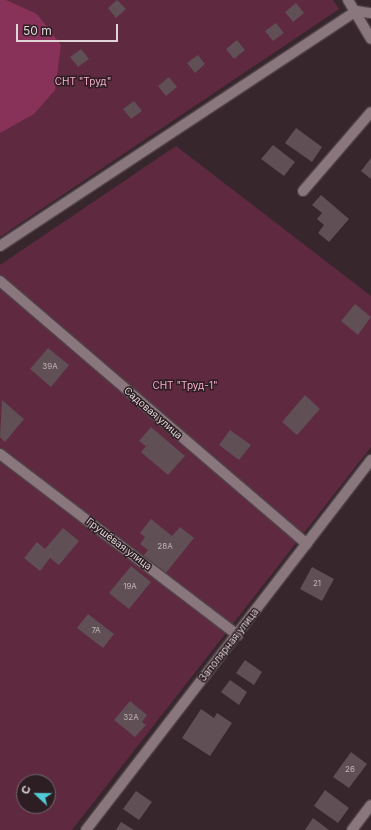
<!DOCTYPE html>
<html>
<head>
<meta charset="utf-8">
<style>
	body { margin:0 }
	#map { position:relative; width:371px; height:830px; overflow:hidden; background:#37272d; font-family:Inter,sans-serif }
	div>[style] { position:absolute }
	.green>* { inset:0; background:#5f2940 }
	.water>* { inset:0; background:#893259 }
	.building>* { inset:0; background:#604f55 }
	.roads { filter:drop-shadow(1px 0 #504348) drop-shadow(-1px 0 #504348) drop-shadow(0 1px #504348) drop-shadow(0 -1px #504348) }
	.minor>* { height:10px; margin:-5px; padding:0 5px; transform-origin:5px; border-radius:5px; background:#89777d }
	span { translate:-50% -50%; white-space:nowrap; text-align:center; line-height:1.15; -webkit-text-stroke:3px #2d1e23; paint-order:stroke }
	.number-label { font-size:8px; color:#bfb4b7 }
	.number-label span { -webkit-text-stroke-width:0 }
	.park-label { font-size:10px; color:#f7adc9 }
	.street-label { font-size:10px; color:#dfd5d8 }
	.north { position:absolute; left:16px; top:774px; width:40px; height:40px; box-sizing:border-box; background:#2d1e23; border:1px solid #74676b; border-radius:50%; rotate:292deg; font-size:11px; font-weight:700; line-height:16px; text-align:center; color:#dfd5d8 }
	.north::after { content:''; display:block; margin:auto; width:14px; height:18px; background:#52cbd9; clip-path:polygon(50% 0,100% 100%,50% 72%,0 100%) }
	.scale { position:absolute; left:16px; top:24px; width:102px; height:18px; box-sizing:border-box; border:2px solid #dfd5d8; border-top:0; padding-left:5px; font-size:12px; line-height:14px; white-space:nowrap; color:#dfd5d8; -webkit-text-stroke:3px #2d1e23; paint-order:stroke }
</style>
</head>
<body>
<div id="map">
	<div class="green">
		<div style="clip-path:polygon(0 0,333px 0,339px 9px,0 237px)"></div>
		<div style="clip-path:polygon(evenodd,176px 146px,371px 296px,371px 447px,72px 830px,0 830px,0 265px,176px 146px,24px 782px,48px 782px,48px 806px,24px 806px,24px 782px)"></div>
	</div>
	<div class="water">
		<div style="clip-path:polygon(0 0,6px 0,37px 14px,61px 45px,55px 90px,34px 114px,0 133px)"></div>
	</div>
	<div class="building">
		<div style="clip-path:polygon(117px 0,126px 9px,116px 18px,108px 8px)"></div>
		<div style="clip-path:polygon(296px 3px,304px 13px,293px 22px,285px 12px)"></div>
		<div style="clip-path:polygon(276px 23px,284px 33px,273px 41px,265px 31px)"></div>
		<div style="clip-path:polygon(237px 40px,245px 50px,234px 59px,226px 49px)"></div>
		<div style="clip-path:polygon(81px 49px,89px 59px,78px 67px,70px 57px)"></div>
		<div style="clip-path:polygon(198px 55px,205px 64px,195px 73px,187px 63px)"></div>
		<div style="clip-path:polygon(169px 77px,177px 87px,166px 96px,158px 86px)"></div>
		<div style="clip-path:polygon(134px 101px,142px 111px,131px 119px,123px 109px)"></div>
		<div style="clip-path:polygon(296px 128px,322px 147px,312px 162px,285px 143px)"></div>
		<div style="clip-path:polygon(273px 145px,295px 162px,284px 176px,261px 159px)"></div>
		<div style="clip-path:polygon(371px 158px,371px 179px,361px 171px)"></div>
		<div style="clip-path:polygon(321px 195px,349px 219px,329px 242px,318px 233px,324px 225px,317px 219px,322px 213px,312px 205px)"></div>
		<div style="clip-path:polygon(355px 304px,371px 317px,358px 335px,341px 321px)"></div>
		<div style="clip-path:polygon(48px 348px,69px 365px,51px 387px,30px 369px)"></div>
		<div style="clip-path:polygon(305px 395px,320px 409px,297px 435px,282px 422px)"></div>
		<div style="clip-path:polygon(2px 400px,24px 419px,5px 442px,0 437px)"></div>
		<div style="clip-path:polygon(151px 427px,185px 456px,168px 475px,141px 452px,146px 446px,139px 441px)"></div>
		<div style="clip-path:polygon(230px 430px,251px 445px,239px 460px,219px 445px)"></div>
		<div style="clip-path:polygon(151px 519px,172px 536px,180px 527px,194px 538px,165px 574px,143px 556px,148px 550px,140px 544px,145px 537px,140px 533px)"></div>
		<div style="clip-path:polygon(63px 528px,79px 541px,59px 565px,50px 558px,40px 571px,24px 558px,37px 542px,45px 549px)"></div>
		<div style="clip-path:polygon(131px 566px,151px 582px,129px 609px,109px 593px)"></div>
		<div style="clip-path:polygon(312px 567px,334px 579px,322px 601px,300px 589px)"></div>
		<div style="clip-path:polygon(88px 614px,114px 634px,103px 648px,77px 628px)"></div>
		<div style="clip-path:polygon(245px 660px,262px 672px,254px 685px,236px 673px)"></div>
		<div style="clip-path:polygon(230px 680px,247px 692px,239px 705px,221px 692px)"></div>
		<div style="clip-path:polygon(130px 701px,147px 715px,142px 722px,146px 725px,135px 737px,114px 720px)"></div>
		<div style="clip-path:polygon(201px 709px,214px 718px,217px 713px,232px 723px,210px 756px,182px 738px)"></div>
		<div style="clip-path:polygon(351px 752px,367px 764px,349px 788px,333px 777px)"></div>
		<div style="clip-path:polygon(325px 790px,349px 808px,338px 823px,314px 806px)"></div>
		<div style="clip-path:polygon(136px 791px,152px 802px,139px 820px,123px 809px)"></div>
		<div style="clip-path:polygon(313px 818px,329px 830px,305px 830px)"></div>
		<div style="clip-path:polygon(121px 822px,134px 830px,116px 830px)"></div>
	</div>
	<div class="roads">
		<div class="minor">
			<div style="left:348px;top:0;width:45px;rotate:59.5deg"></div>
			<div style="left:303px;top:191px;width:104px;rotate:-49.3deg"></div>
			<div style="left:0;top:246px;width:427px;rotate:-33.4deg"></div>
			<div style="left:356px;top:11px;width:15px;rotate:8deg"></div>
			<div style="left:0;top:281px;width:404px;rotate:40.6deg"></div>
			<div style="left:0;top:454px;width:299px;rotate:37.3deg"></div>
			<div style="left:86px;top:830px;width:467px;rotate:-52.4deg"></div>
			<div style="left:352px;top:830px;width:31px;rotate:-53deg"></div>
		</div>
	</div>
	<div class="number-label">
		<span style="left:50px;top:367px">39А</span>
		<span style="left:165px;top:547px">28А</span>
		<span style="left:317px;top:584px">21</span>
		<span style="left:130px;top:587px">19А</span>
		<span style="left:96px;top:631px">7А</span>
		<span style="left:131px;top:718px">32А</span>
		<span style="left:350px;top:770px">26</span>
	</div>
	<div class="park-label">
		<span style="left:83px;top:82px">СНТ "Труд"</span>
		<span style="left:185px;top:386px">СНТ "Труд-1"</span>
	</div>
	<div class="street-label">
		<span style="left:153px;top:413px;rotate:41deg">Садовая улица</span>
		<span style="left:119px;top:544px;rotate:37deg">Грушёвая улица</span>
		<span style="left:229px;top:645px;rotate:-52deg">Заполярная улица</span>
	</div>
	<div class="north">С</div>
	<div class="scale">50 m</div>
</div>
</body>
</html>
